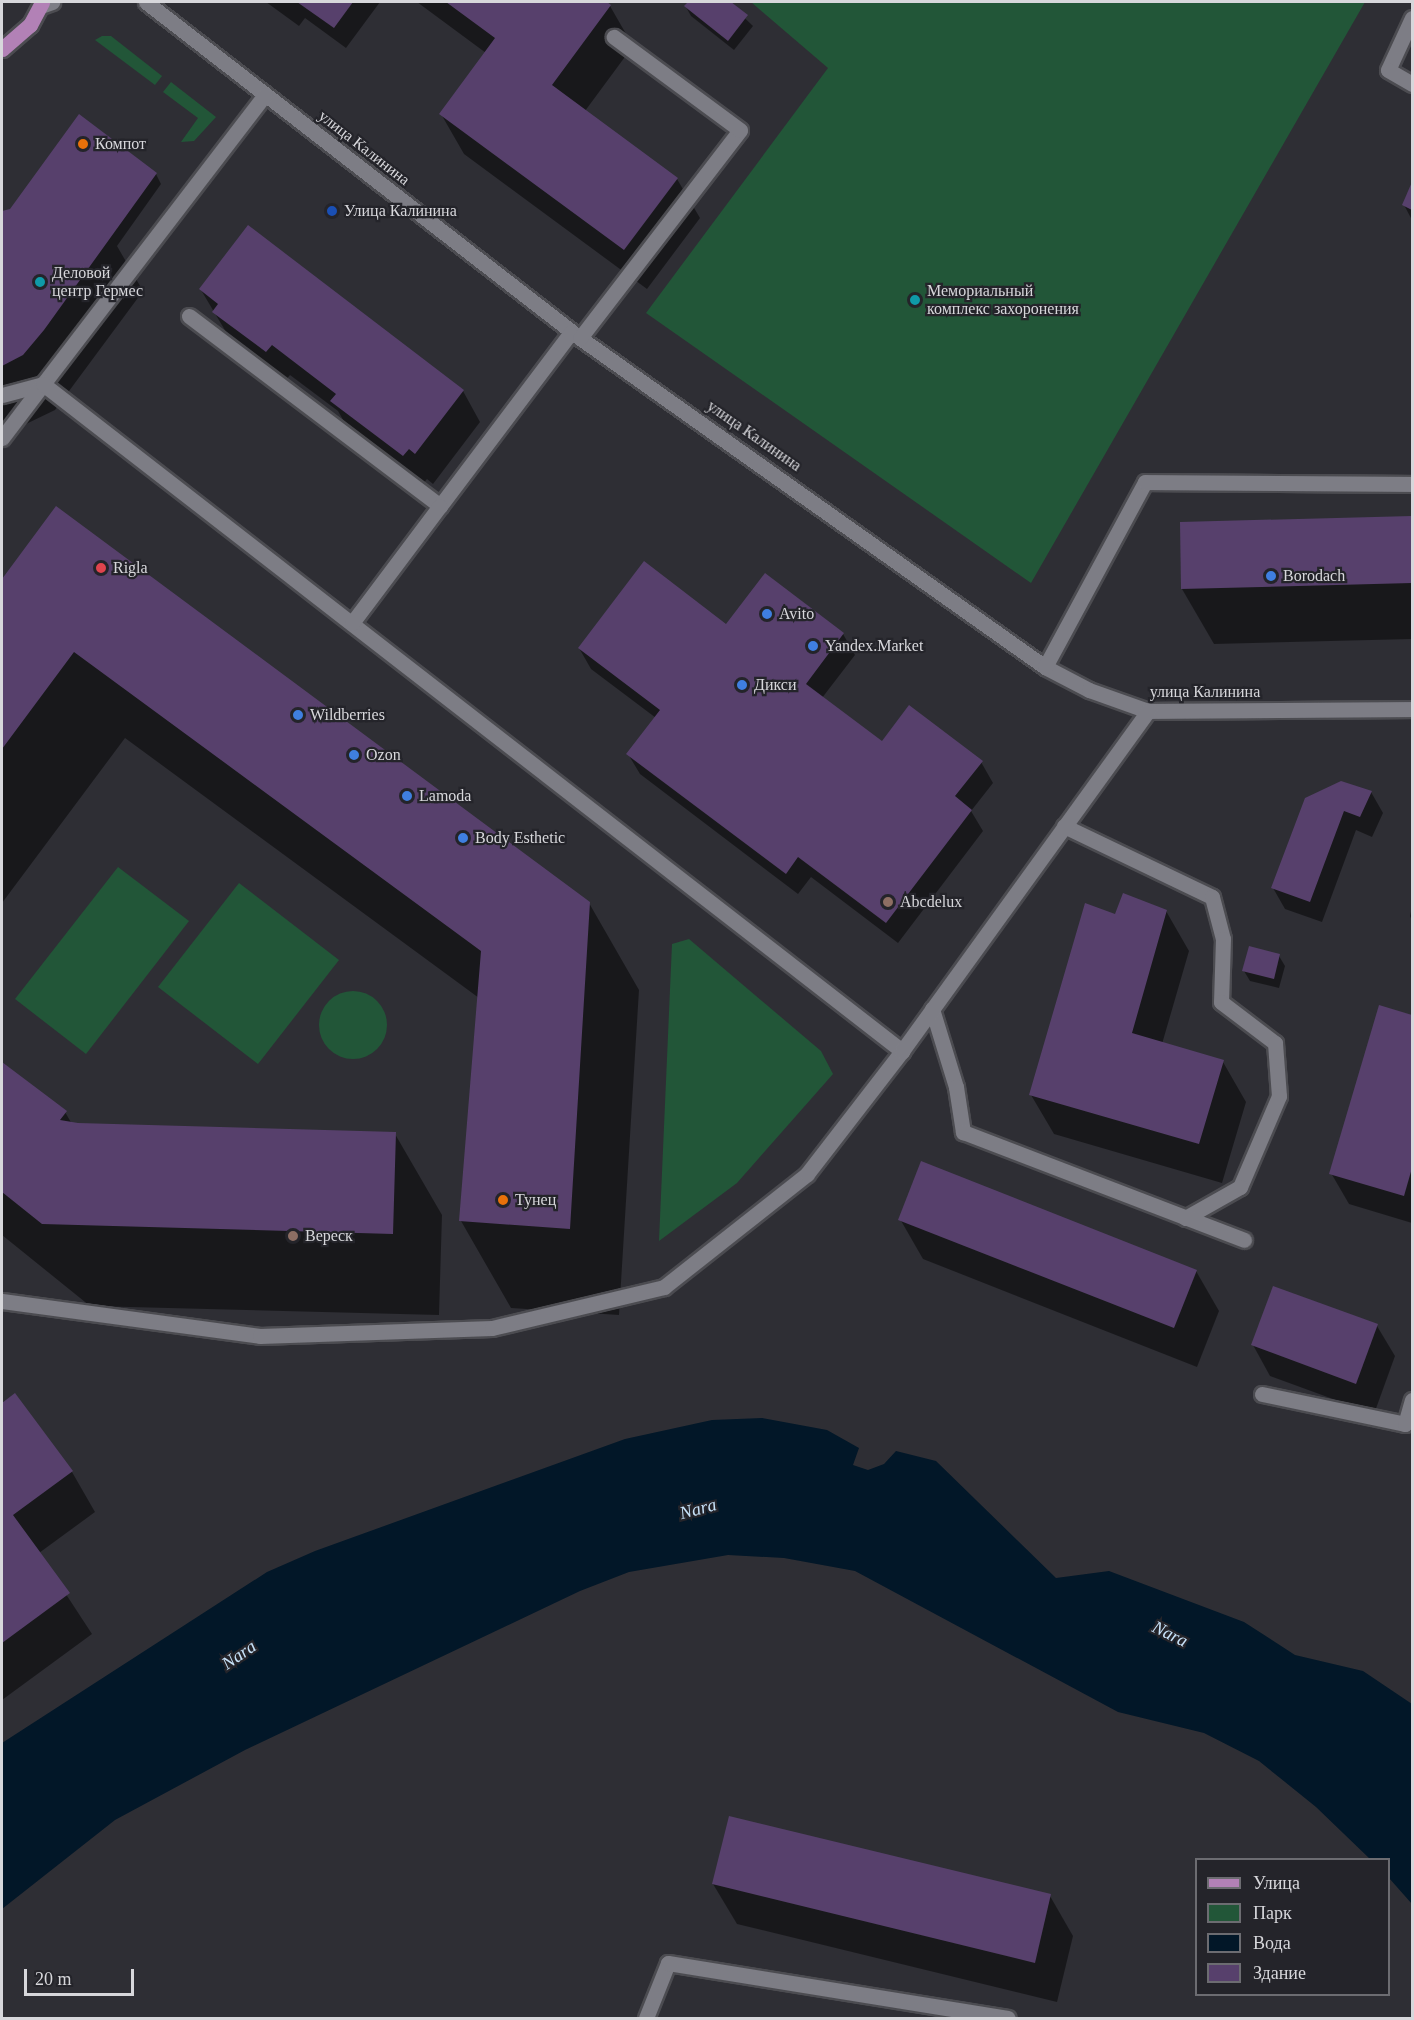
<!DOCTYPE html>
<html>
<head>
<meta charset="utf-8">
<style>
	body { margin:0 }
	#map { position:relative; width:1414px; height:2020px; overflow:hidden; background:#2e2e34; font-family:"Times New Roman",serif }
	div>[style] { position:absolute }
	.green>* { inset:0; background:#225638 }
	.round { border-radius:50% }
	.water>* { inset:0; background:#021728 }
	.shadow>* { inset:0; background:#0007 }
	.building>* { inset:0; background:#57406c }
	.roads { filter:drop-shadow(2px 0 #4c4c51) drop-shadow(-2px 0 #4c4c51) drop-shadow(0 2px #4c4c51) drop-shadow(0 -2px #4c4c51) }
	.minor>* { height:15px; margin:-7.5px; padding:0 7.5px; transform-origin:7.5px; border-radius:7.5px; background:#7d7d85 }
	.major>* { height:15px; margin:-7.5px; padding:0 7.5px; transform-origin:7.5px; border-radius:7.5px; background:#b281b6 }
	.dots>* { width:16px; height:16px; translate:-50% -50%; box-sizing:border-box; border:3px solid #24242a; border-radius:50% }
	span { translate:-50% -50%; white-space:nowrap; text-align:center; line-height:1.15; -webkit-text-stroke:4.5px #24242a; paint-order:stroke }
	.poi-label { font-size:16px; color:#d7d7db }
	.left { translate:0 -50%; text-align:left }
	.street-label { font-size:16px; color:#d7d7db }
	.water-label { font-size:18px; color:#c7e2f9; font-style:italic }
	.frame { position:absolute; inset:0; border:3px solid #d7d7db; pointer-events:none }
	.legend { position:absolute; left:1195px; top:1858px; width:195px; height:138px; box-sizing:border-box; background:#24242a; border:2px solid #6c6c71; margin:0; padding:8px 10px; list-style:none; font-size:18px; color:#d7d7db }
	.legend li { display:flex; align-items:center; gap:12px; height:30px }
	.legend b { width:30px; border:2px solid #6c6c71 }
	.scale { position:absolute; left:24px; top:1969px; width:110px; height:27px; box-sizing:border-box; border:3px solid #d7d7db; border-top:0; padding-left:8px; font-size:18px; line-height:21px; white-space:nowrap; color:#d7d7db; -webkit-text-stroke:4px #24242a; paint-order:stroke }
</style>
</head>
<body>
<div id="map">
	<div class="green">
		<div style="clip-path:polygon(751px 2px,1365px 2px,1031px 583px,646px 313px,828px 68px)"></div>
		<div style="clip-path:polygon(102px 36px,111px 36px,162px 76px,155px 85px,95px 40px)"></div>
		<div style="clip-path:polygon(171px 82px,216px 117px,194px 141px,181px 142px,198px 118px,163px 92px)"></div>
		<div style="clip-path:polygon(118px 867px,189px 921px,86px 1054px,15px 999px)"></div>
		<div style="clip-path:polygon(239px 883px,339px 960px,258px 1064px,158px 987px)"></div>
		<div style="clip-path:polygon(689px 939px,821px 1051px,833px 1074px,737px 1183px,659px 1241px,672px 944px)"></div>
		<div class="round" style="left:319px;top:991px;width:68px;height:68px"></div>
	</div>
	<div class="water">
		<div style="clip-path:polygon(762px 1418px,827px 1430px,859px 1448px,853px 1465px,868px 1470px,884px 1464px,896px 1451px,936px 1461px,1056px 1578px,1109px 1571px,1244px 1622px,1295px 1655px,1363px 1671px,1412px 1704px,1412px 1904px,1389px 1878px,1388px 1860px,1370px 1859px,1316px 1807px,1259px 1761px,1204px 1733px,1118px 1712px,855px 1571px,784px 1558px,728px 1555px,629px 1572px,580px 1591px,245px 1750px,115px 1820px,2px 1909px,2px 1743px,267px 1572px,315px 1551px,625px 1439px,712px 1420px)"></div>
	</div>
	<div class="shadow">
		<div style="clip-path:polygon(266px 2px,380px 2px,346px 48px,305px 18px,299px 26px)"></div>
		<div style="clip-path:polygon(417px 2px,604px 2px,610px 6px,633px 46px,585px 111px,677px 179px,700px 218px,647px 289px,464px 154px,441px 114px,486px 53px)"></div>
		<div style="clip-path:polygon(689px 2px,728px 2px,753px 26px,734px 50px,691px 16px,686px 7px)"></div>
		<div style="clip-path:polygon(156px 174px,161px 184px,117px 246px,143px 291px,55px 410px,26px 424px,2px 421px,2px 212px)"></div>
		<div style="clip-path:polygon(1412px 186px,1412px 220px,1404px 205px)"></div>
		<div style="clip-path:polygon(201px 290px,463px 391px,480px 422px,433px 484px,427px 479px,421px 486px,350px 432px,338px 411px,290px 375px,284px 382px,232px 342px)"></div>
		<div style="clip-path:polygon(56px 509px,589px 903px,639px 990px,619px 1315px,511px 1308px,461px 1221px,479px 998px,125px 738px,2px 903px,2px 582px)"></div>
		<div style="clip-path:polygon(1412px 517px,1412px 639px,1214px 644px,1182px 589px,1181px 523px)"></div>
		<div style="clip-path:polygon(765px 575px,843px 634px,855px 655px,822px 698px,882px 743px,981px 762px,993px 783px,971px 811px,983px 831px,898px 943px,811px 877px,798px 894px,640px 774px,628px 754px,656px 718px,591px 669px,579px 648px,727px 626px)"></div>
		<div style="clip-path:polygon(1371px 792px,1383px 813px,1372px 837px,1356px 830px,1322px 922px,1285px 909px,1273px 888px,1306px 799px)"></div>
		<div style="clip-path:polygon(1412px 907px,1412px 921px,1410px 916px)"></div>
		<div style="clip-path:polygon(1166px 911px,1189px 951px,1162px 1044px,1223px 1062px,1246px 1102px,1222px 1183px,1054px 1134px,1031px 1095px,1116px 916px)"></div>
		<div style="clip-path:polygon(1279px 956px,1285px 966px,1279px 988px,1250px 981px,1244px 971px)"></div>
		<div style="clip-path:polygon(1380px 1007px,1412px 1016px,1412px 1223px,1349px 1204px,1331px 1173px)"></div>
		<div style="clip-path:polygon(2px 1064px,65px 1112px,72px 1124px,395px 1134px,442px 1215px,439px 1315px,90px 1306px,2px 1235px)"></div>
		<div style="clip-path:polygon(900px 1219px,1196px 1271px,1219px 1311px,1197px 1367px,923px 1259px)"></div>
		<div style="clip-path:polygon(1377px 1326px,1395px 1356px,1374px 1414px,1270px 1376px,1253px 1345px)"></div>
		<div style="clip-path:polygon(15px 1395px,72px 1472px,95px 1512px,39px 1553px,92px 1634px,2px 1700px,2px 1405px)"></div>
		<div style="clip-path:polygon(713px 1884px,1050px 1896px,1073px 1936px,1057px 2002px,737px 1924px)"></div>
	</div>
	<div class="building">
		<div style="clip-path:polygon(297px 2px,353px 2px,334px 28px)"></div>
		<div style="clip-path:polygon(446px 2px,607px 2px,611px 5px,552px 85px,678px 178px,624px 250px,439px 114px,495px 38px)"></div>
		<div style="clip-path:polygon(688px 2px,731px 2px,748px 15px,728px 41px,684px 6px)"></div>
		<div style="clip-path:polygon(79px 114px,157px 173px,44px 330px,23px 355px,2px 366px,2px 211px,10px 209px)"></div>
		<div style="clip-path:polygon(1412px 182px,1412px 210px,1402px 205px)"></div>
		<div style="clip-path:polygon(248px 225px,464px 390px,415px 454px,409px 449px,403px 456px,330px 401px,336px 394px,272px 345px,266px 352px,212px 312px,218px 304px,199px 289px)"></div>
		<div style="clip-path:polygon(56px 506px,590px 902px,570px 1229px,459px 1221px,481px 951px,74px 652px,2px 749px,2px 579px)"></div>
		<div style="clip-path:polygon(1412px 516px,1412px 583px,1181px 589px,1180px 522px)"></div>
		<div style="clip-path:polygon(644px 561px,726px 624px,765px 573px,844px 633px,806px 684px,882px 741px,909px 705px,983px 761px,955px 796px,972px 810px,886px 923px,798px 857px,786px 874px,626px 754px,660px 710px,578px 648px)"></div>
		<div style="clip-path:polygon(1341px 781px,1372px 791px,1360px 817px,1344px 811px,1310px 902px,1271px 888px,1305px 798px)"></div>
		<div style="clip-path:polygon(1123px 893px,1167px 910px,1132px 1033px,1224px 1060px,1199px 1144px,1029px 1095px,1085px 903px,1115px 914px)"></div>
		<div style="clip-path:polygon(1249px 946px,1280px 954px,1274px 979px,1242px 971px)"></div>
		<div style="clip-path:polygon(1379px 1005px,1412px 1015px,1412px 1168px,1404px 1196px,1329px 1174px)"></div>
		<div style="clip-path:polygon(2px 1062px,67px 1111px,60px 1120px,78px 1123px,396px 1132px,393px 1234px,42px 1224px,2px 1192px)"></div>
		<div style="clip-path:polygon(921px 1161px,1197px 1270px,1174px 1328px,898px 1220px)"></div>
		<div style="clip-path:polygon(1273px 1286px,1378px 1324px,1356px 1384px,1251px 1345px)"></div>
		<div style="clip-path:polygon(15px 1393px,73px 1471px,13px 1515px,70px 1593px,2px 1643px,2px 1403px)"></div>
		<div style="clip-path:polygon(729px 1816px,1051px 1894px,1035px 1963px,712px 1884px)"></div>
	</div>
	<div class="roads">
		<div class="minor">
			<div style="left:146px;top:2px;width:549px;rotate:37.75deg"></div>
			<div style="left:580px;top:338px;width:570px;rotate:35.28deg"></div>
			<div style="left:1045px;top:667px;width:50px;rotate:27.6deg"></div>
			<div style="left:1089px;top:690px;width:63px;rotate:19.6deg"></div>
			<div style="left:1148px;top:711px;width:264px;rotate:-0.4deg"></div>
			<div style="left:41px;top:6px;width:12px;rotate:-20deg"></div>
			<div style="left:1412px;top:18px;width:57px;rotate:114.8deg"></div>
			<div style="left:1388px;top:70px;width:28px;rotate:30deg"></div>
			<div style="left:189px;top:316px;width:315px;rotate:37.1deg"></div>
			<div style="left:440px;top:506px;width:218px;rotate:-53deg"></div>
			<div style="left:580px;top:338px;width:262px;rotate:-52.4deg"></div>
			<div style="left:740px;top:130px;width:157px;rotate:-143.6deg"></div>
			<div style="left:2px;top:395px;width:42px;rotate:-15deg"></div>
			<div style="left:43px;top:384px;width:364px;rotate:-52.5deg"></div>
			<div style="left:2px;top:438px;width:68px;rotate:-52.8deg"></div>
			<div style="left:43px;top:384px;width:1088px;rotate:37.83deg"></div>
			<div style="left:352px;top:623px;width:146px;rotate:-53.1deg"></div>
			<div style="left:1045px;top:667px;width:210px;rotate:-61.6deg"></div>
			<div style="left:1145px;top:482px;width:267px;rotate:0.4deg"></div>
			<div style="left:1064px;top:826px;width:164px;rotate:25.6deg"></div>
			<div style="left:1212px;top:897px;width:43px;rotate:75.3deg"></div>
			<div style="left:1223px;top:939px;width:63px;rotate:91.8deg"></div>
			<div style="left:1221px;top:1002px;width:68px;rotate:37.2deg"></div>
			<div style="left:1275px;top:1043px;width:53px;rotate:85.7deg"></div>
			<div style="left:1279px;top:1096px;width:99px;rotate:113.2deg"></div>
			<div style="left:1240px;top:1187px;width:63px;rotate:150.6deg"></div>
			<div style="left:932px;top:1009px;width:82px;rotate:72.9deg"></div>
			<div style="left:956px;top:1087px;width:46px;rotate:81.2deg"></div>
			<div style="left:963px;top:1132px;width:301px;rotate:21deg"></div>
			<div style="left:2px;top:1301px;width:260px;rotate:7.7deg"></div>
			<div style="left:260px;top:1336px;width:232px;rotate:-2deg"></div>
			<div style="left:492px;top:1328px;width:177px;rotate:-13.4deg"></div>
			<div style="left:664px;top:1287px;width:182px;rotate:-38.3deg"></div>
			<div style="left:807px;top:1174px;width:155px;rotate:-52.3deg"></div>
			<div style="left:902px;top:1051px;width:420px;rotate:-54.1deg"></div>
			<div style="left:1262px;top:1394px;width:146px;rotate:11.8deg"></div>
			<div style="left:1405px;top:1424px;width:25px;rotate:-74deg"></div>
			<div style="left:646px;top:2018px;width:59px;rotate:-68.2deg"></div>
			<div style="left:668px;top:1963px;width:344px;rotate:9.2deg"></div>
		</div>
		<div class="major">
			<div style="left:2px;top:49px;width:37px;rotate:-41deg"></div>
			<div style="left:30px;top:25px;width:26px;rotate:-62deg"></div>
		</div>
	</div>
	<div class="dots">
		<div style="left:83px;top:144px;background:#e8710a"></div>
		<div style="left:332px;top:211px;background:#1a4fb4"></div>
		<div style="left:40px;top:282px;background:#0f9aa8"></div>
		<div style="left:915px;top:300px;background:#0f9aa8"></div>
		<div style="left:101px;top:568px;background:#e0444e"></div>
		<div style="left:1271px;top:576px;background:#3f7fe0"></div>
		<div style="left:767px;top:614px;background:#3f7fe0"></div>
		<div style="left:813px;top:646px;background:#3f7fe0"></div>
		<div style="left:742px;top:685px;background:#3f7fe0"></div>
		<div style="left:298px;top:715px;background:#3f7fe0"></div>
		<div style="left:354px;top:755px;background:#3f7fe0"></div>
		<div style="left:407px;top:796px;background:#3f7fe0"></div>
		<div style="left:463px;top:838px;background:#3f7fe0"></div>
		<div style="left:888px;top:902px;background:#8d6e63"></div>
		<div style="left:503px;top:1200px;background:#e8710a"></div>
		<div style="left:293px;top:1236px;background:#8d6e63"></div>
	</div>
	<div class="poi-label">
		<span class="left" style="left:95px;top:144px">Компот</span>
		<span class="left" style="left:344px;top:211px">Улица Калинина</span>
		<span class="left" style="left:52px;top:282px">Деловой<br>центр Гермес</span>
		<span class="left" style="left:927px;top:300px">Мемориальный<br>комплекс захоронения</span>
		<span class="left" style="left:113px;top:568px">Rigla</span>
		<span class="left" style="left:1283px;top:576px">Borodach</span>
		<span class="left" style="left:779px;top:614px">Avito</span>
		<span class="left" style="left:825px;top:646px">Yandex.Market</span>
		<span class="left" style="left:754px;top:685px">Дикси</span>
		<span class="left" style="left:310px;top:715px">Wildberries</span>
		<span class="left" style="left:366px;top:755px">Ozon</span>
		<span class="left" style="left:419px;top:796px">Lamoda</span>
		<span class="left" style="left:475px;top:838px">Body Esthetic</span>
		<span class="left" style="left:900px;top:902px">Abcdelux</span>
		<span class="left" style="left:515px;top:1200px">Тунец</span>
		<span class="left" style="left:305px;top:1236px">Вереcк</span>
	</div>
	<div class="street-label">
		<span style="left:364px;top:148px;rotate:38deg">улица Калинина</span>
		<span style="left:754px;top:436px;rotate:35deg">улица Калинина</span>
		<span style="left:1205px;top:692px">улица Калинина</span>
	</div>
	<div class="water-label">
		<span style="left:698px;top:1509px;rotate:-15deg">Nara</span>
		<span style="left:1170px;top:1634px;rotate:26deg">Nara</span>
		<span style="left:239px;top:1655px;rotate:-35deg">Nara</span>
	</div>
	<div class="frame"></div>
	<ul class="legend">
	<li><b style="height:8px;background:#b281b6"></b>Улица</li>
	<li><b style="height:16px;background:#225638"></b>Парк</li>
	<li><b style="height:16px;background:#021728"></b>Вода</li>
	<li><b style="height:16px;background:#57406c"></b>Здание</li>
	</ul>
	<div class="scale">20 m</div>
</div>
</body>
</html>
